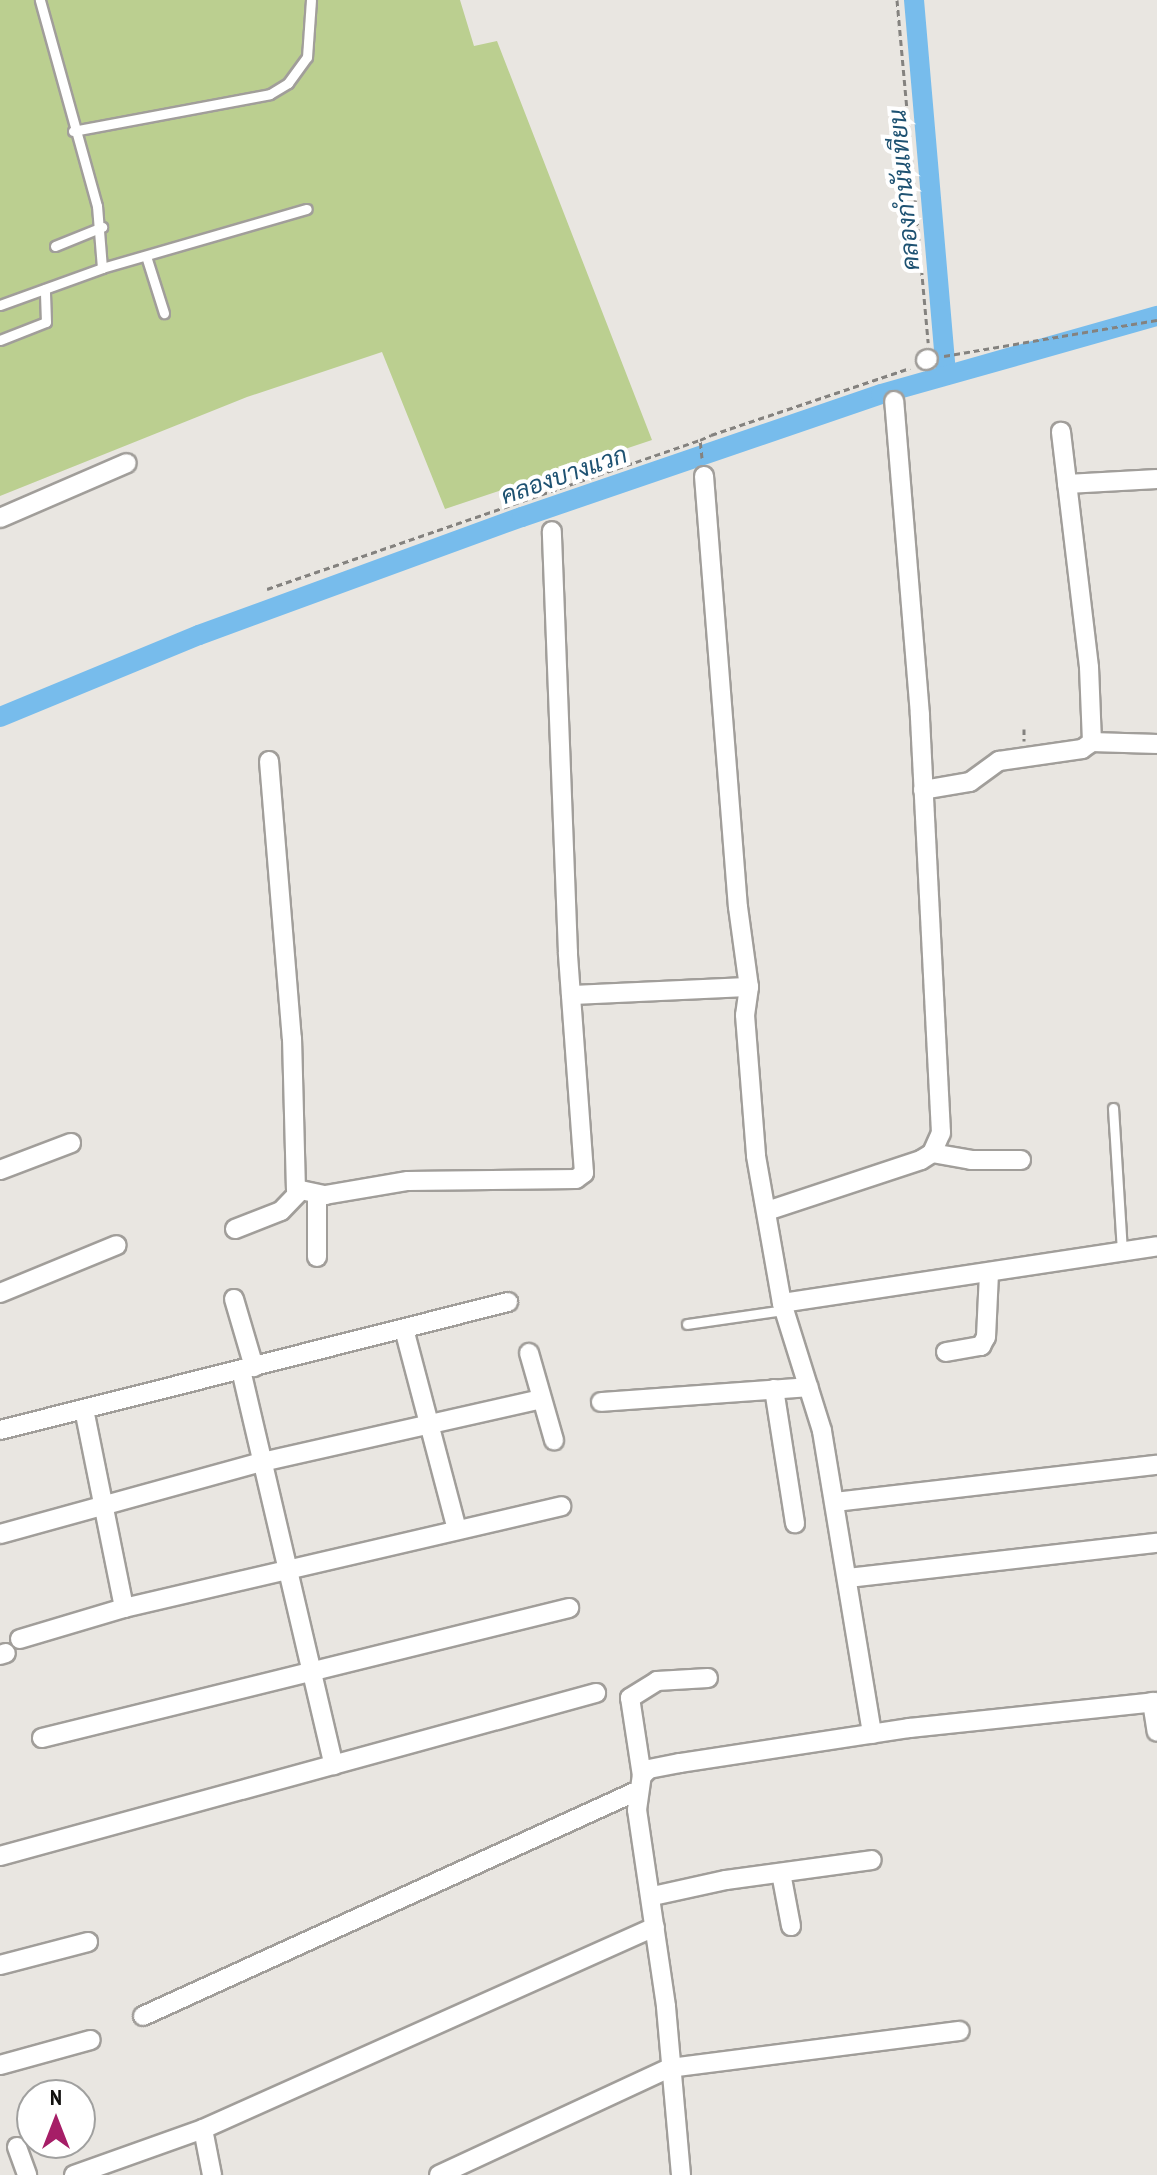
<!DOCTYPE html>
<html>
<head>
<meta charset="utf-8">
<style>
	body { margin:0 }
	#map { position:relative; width:1157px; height:2175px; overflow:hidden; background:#e9e6e1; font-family:"PT Sans Narrow",Sarabun,sans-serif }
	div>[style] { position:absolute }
	.green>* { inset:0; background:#bbcf90 }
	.canal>* { height:20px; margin:-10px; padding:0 10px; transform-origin:10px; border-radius:10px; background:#77bcec }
	.path>* { height:3px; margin-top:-1.5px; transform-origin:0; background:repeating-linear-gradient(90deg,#84827f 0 6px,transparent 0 10px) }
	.roads { filter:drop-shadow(2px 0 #a19e9a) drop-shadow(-2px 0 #a19e9a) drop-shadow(0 2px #a19e9a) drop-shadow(0 -2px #a19e9a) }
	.service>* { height:9px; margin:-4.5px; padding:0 4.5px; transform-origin:4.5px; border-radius:4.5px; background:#fff }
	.minor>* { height:18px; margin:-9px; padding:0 9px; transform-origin:9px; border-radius:9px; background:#fff }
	span { translate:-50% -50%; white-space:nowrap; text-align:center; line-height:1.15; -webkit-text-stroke:8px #fff; paint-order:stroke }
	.water-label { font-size:24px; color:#1e5272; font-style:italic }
	.north { position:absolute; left:16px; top:2079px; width:80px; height:80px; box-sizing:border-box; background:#fff; border:2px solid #a0a09f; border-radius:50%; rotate:0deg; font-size:22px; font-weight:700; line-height:32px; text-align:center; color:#12110f }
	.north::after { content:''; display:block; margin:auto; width:28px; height:36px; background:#a61e67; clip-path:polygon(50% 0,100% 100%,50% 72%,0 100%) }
</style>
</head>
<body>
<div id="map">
	<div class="green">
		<div style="clip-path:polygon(0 0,460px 0,474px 46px,497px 41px,652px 440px,445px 509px,382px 352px,247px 397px,0 496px)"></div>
	</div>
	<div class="canal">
		<div style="left:914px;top:0;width:376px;rotate:85.1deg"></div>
		<div style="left:0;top:717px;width:215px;rotate:-22.4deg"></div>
		<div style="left:199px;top:635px;width:344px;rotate:-20.1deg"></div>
		<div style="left:522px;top:517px;width:379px;rotate:-18.9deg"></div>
		<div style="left:881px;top:394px;width:287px;rotate:-15.8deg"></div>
	</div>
	<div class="path">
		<div style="left:897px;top:0;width:344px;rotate:84.8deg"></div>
		<div style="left:944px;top:356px;width:216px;rotate:-9.6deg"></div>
		<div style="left:702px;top:458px;width:18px;rotate:-96deg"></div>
		<div style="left:700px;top:440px;width:12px;rotate:-24deg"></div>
		<div style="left:711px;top:435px;width:210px;rotate:-18.6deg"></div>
		<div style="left:267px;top:589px;width:458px;rotate:-19deg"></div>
		<div style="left:1024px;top:729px;width:12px;rotate:90deg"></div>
	</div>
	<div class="roads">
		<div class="service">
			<div style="left:73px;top:131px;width:200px;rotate:-10.6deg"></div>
			<div style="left:270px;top:94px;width:21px;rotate:-31deg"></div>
			<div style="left:288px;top:83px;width:32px;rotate:-54deg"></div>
			<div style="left:307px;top:57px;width:57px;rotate:-86deg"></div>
			<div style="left:55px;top:246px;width:51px;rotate:-22deg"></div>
			<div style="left:146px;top:256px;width:60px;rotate:72.5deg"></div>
			<div style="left:102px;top:268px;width:213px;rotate:-16.1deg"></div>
			<div style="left:0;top:305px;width:109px;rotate:-19.9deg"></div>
			<div style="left:102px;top:268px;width:62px;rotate:-94.6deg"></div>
			<div style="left:97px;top:206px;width:214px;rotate:-105.5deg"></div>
			<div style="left:0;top:340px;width:49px;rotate:-21.4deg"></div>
			<div style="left:46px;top:322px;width:33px;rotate:-92deg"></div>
			<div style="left:1113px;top:1108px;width:142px;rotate:86.4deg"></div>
			<div style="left:687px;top:1324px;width:98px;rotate:-8.2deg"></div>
		</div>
		<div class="minor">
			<div style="left:926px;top:360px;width:2px;rotate:-27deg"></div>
			<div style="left:704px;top:476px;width:432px;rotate:85.5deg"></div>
			<div style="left:738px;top:907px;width:81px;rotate:82.2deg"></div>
			<div style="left:749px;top:987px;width:28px;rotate:98deg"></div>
			<div style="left:745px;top:1015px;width:141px;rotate:85.5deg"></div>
			<div style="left:756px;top:1156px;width:149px;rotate:80deg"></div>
			<div style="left:782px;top:1303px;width:134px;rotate:72.6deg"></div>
			<div style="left:822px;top:1431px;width:307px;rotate:80.6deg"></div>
			<div style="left:1067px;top:484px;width:90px;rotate:-3.2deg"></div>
			<div style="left:0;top:518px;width:138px;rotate:-23.4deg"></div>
			<div style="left:1092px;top:742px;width:65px;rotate:1.8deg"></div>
			<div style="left:269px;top:761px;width:278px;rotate:85.3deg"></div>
			<div style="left:292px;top:1038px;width:151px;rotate:88.5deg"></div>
			<div style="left:296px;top:1189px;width:30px;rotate:12deg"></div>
			<div style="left:325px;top:1195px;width:84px;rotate:-9.6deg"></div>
			<div style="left:408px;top:1181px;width:168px;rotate:-0.7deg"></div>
			<div style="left:576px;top:1179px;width:10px;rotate:-37deg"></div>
			<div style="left:584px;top:1173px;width:221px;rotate:-94.2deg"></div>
			<div style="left:568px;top:953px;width:422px;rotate:-92.2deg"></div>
			<div style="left:923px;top:790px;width:48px;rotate:-9.7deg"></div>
			<div style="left:970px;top:782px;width:36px;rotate:-36deg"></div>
			<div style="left:999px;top:761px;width:84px;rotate:-8.2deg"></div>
			<div style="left:1082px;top:749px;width:12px;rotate:-35deg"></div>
			<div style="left:1092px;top:742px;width:75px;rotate:-92.3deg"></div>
			<div style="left:1089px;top:667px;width:237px;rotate:-96.8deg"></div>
			<div style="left:571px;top:995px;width:178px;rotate:-2.6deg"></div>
			<div style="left:932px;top:1153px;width:40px;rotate:10deg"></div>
			<div style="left:971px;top:1160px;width:50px"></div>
			<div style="left:0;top:1170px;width:76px;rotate:-20.8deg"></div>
			<div style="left:767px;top:1211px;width:162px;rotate:-18.3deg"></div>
			<div style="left:921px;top:1160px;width:13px;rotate:-32deg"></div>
			<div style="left:932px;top:1153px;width:22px;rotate:-66deg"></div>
			<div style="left:941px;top:1133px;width:419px;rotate:-92.9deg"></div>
			<div style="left:920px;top:715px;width:315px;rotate:-94.7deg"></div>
			<div style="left:235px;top:1229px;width:49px;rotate:-21.4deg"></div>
			<div style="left:281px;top:1211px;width:28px;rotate:-46deg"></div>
			<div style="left:317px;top:1257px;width:62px;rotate:-90deg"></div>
			<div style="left:0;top:1293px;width:126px;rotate:-22.3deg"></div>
			<div style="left:234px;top:1299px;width:71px;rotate:73.6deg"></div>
			<div style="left:782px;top:1303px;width:379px;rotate:-8.6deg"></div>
			<div style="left:404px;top:1329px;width:207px;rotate:75.2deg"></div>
			<div style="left:946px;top:1352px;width:36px;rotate:-10deg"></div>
			<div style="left:981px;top:1346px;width:10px;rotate:-61deg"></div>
			<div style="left:986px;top:1337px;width:63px;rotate:-87.3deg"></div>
			<div style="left:529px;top:1353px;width:91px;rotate:74deg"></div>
			<div style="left:241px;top:1370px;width:406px;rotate:76.8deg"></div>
			<div style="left:774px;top:1389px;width:136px;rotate:81.1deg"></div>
			<div style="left:601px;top:1402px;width:208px;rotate:-4.1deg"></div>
			<div style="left:84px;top:1409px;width:203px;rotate:78.6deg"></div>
			<div style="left:0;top:1430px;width:524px;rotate:-14.14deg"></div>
			<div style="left:835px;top:1502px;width:324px;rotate:-6.6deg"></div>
			<div style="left:0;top:1534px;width:272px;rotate:-15.4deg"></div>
			<div style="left:262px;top:1462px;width:286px;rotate:-12.7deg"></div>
			<div style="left:848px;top:1578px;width:311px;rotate:-6.5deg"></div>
			<div style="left:20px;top:1639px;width:109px;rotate:-16.6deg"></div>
			<div style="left:124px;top:1608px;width:449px;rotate:-13.1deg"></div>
			<div style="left:0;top:1655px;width:6px;rotate:-18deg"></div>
			<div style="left:1152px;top:1702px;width:30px;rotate:81deg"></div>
			<div style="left:42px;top:1738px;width:543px;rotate:-13.86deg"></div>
			<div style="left:642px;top:1776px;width:79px;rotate:-98.7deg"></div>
			<div style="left:630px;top:1698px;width:32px;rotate:-32deg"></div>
			<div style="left:657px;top:1681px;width:51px;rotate:-3.4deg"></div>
			<div style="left:0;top:1856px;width:618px;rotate:-15.3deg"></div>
			<div style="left:781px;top:1873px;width:54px;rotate:79.3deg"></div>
			<div style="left:653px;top:1896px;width:75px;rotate:-12.4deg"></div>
			<div style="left:726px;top:1880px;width:147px;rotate:-7.8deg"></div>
			<div style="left:0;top:1965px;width:91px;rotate:-14.6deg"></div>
			<div style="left:143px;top:2016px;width:543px;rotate:-24.49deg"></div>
			<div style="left:0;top:2065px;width:94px;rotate:-15.4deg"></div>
			<div style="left:203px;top:2129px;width:47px;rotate:78.9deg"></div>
			<div style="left:17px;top:2147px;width:30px;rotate:70deg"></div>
			<div style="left:74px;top:2175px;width:137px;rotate:-19.6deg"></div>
			<div style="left:203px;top:2129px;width:495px;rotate:-24.1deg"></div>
			<div style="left:439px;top:2175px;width:255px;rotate:-24.9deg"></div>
			<div style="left:670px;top:2068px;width:292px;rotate:-7.3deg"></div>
			<div style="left:681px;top:2175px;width:170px;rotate:-95.1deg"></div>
			<div style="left:666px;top:2006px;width:198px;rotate:-98.4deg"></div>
			<div style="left:637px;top:1810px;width:34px;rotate:-82deg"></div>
			<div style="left:642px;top:1776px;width:10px;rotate:-45deg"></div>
			<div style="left:649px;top:1769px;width:32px;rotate:-11deg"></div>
			<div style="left:680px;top:1763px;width:232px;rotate:-8.7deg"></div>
			<div style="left:909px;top:1728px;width:249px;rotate:-6deg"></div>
		</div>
	</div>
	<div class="water-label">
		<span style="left:904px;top:190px;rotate:-95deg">คลองกำนันเทียน</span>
		<span style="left:564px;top:475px;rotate:-19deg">คลองบางแวก</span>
	</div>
	<div class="north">N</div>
</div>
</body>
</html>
